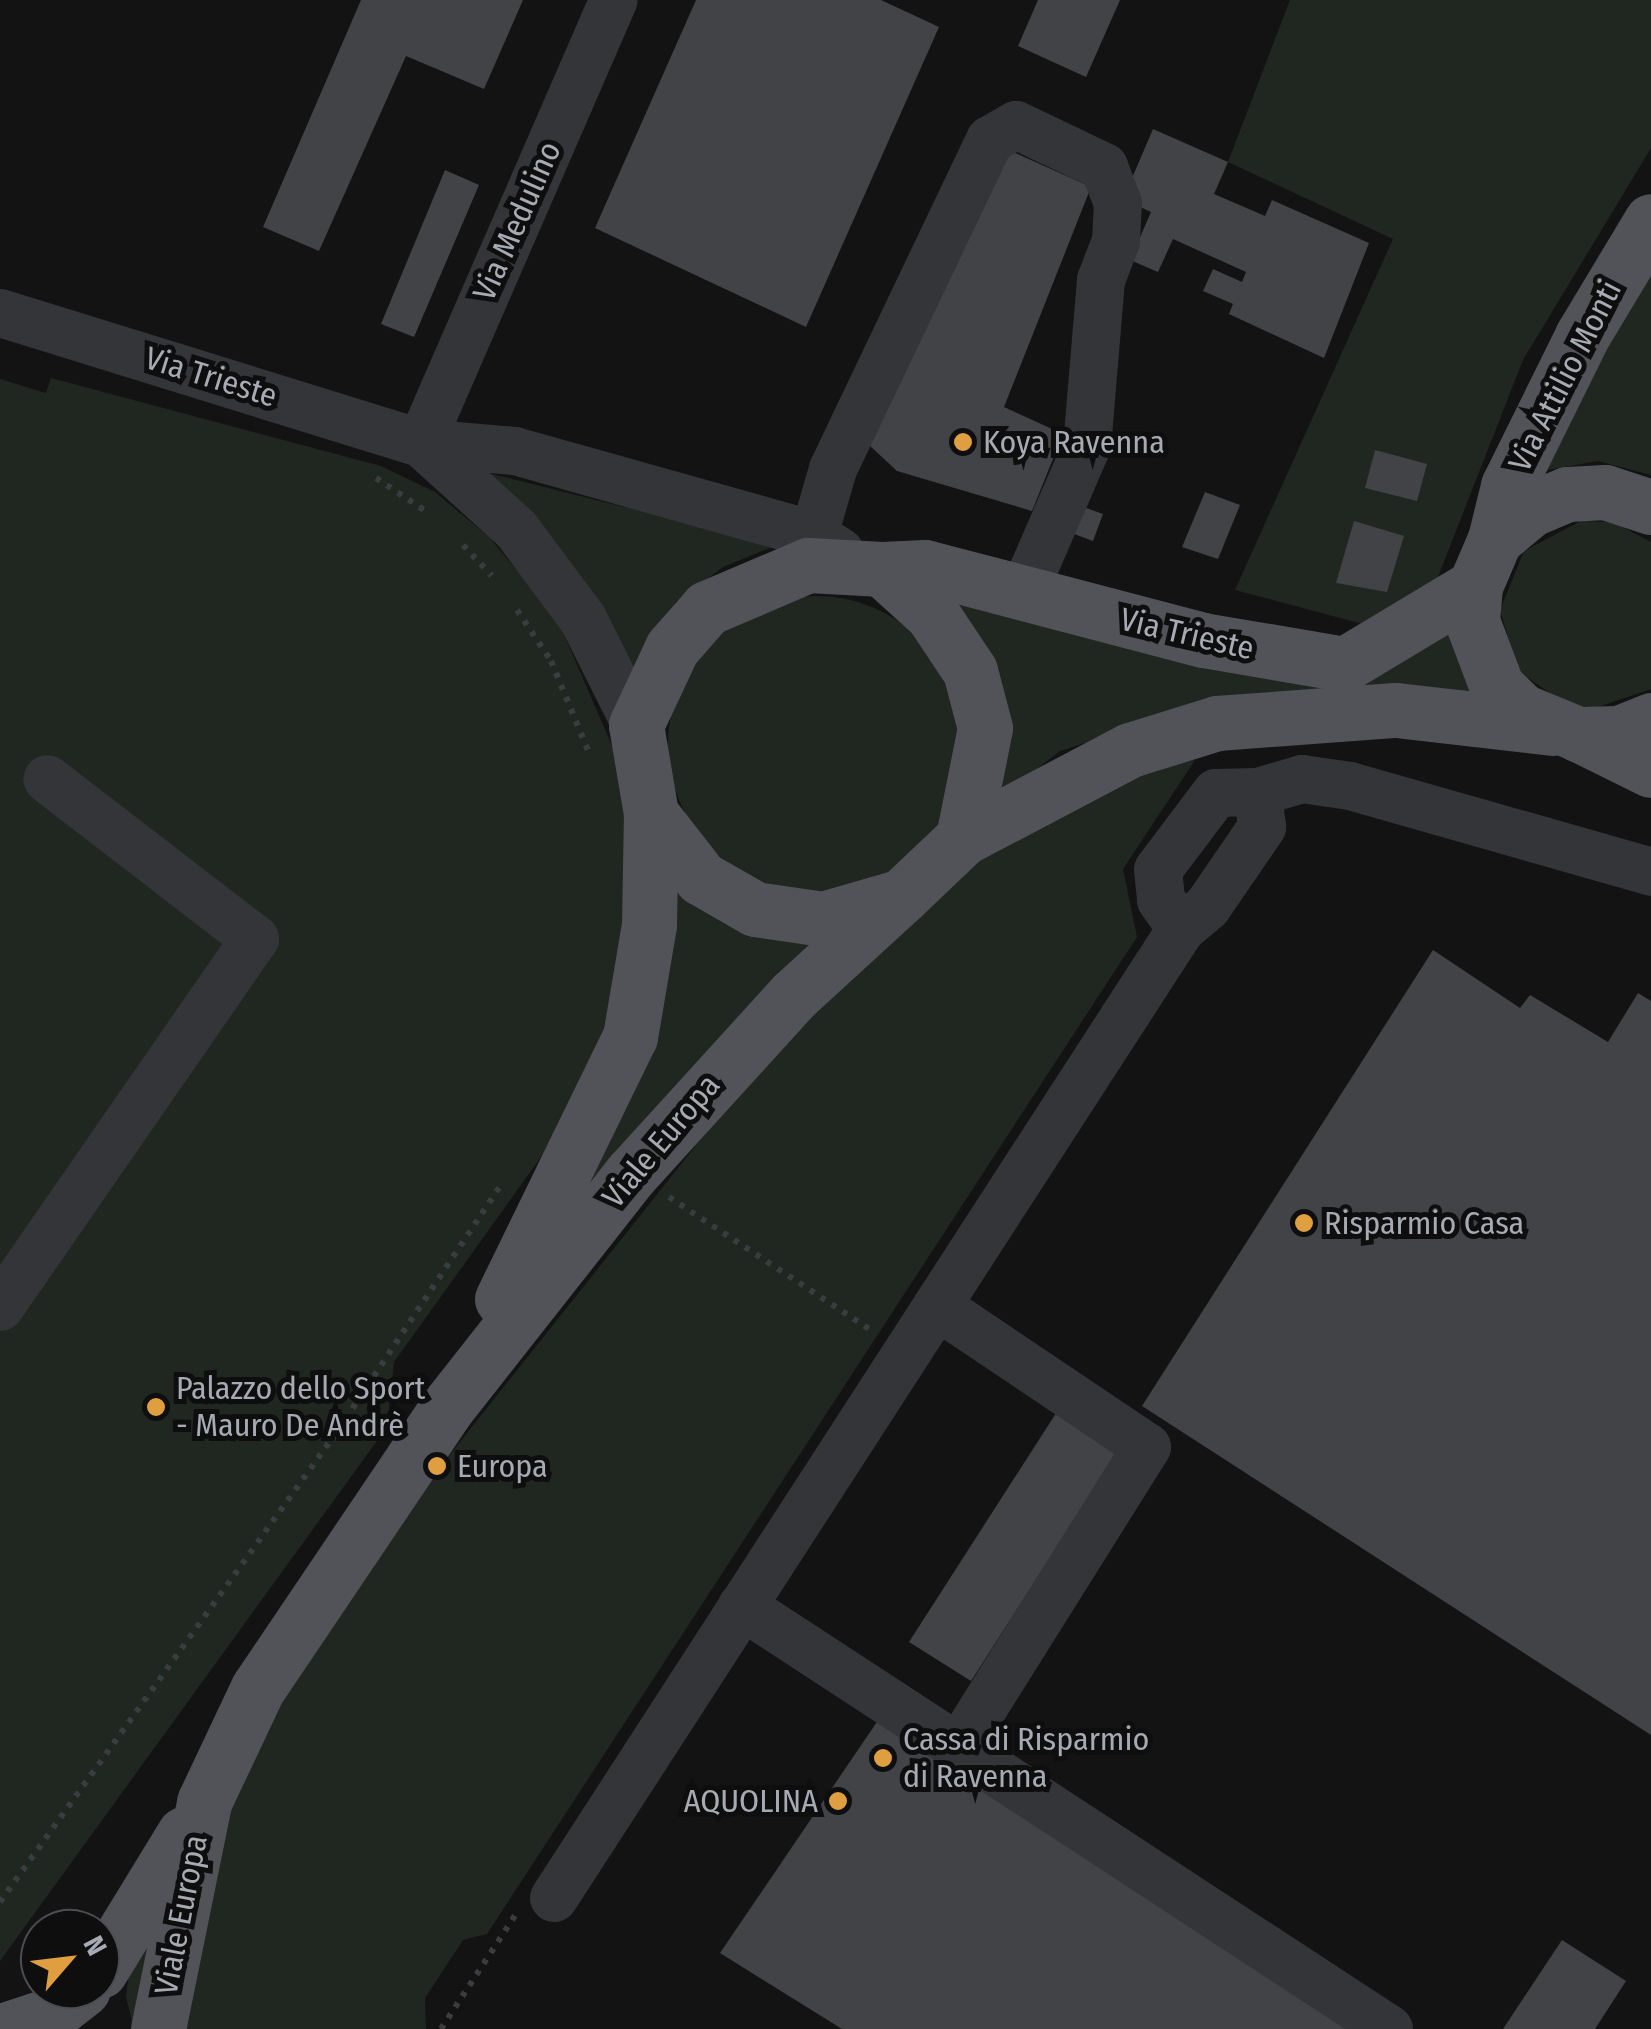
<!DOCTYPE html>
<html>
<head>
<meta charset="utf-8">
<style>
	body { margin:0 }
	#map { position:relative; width:1651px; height:2029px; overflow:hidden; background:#131314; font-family:"Fira Sans Condensed",sans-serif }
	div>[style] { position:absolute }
	.green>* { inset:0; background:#202720 }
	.round { border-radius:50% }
	.building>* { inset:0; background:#424347 }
	.path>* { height:6px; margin-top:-3px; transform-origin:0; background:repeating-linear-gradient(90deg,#3a3c40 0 5px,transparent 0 13px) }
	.minor>* { height:48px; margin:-24px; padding:0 24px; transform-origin:24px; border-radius:24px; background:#343539 }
	.major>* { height:55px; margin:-27.5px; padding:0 27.5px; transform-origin:27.5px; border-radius:27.5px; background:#515358 }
	.dots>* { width:28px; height:28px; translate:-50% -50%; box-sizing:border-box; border:5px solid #0e0e0f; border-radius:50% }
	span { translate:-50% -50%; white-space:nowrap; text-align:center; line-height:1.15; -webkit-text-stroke:10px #0e0e0f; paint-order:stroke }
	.street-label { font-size:32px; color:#a6abb3 }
	.poi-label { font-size:32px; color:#a6abb3 }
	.left { translate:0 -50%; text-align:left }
	.right { translate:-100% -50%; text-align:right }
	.north { position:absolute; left:20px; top:1909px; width:100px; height:100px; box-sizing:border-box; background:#0e0e0f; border:2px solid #4b4d51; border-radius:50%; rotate:62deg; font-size:28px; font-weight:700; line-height:40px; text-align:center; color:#a6abb3 }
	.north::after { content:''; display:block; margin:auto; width:35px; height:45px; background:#df9f41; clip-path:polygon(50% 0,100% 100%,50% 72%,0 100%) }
</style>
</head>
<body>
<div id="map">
	<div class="green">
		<div style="clip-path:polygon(1290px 0,1651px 0,1651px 148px,1523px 360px,1436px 582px,1374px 627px,1235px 590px,1393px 239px,1228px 162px)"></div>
		<div style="clip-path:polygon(1651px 258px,1651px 475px,1598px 461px,1530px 473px)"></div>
		<div style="clip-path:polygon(51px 378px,381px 466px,435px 492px,489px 537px,557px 618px,628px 783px,625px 974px,574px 1111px,394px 1362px,387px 1427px,0 1961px,0 379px,46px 393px)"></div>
		<div style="clip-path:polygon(484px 472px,777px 545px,723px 567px,676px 602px,633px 668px)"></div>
		<div style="clip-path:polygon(1581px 521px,1613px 522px,1651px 542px,1651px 689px,1595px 708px,1566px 704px,1518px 671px,1500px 610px,1524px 551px)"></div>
		<div style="clip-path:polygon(935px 593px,1228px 666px,1447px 625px,1490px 699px,1361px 688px,1210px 703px,1060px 751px,1002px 796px,1006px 708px)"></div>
		<div class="round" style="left:668px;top:596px;width:296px;height:296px"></div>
		<div style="clip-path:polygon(1195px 760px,1123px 869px,1137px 937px,487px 1934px,463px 1940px,425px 1998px,426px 2029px,134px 2029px,126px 1997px,135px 1921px,409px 1506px,756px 1070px,900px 923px,975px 860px,1125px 774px)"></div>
		<div style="clip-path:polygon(675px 883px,820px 935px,629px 1151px,566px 1208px,633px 1095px,666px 989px)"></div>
	</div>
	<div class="building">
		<div style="clip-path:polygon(361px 0,523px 0,484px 89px,406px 56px,319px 251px,263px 227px)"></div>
		<div style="clip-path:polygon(696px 0,881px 0,939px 27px,806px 327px,595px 228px)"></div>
		<div style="clip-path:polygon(1038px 0,1120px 0,1086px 77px,1018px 46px)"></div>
		<div style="clip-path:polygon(1153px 129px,1228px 162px,1214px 194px,1265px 216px,1272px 200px,1369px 243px,1324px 358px,1229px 314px,1233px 304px,1203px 291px,1213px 269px,1242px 282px,1246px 272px,1173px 239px,1158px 272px,1130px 260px,1151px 212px,1123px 199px)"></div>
		<div style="clip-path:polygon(1002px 147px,1091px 187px,1004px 407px,1063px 434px,1032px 511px,897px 471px,869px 445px)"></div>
		<div style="clip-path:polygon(445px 170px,479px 185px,414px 337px,381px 324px)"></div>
		<div style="clip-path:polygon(1375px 450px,1427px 464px,1417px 501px,1365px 488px)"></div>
		<div style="clip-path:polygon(1205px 492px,1240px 505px,1218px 559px,1182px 547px)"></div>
		<div style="clip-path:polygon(1075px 504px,1103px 514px,1093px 541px,1066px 531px)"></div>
		<div style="clip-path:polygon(1354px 521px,1404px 536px,1387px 592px,1336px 583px)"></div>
		<div style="clip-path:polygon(1433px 950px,1520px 1008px,1530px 995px,1608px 1042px,1638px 993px,1651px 1001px,1651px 1735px,1142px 1406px)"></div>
		<div style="clip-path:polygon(1060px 1407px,1119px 1450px,971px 1681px,909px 1642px)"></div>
		<div style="clip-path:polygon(883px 1713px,1374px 2029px,842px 2029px,720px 1953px)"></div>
		<div style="clip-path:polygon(1562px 1940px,1626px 1981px,1595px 2029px,1503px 2029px)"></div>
	</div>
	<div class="path">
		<div style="left:376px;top:478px;width:58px;rotate:33.7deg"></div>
		<div style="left:463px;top:545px;width:42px;rotate:46.9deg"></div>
		<div style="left:517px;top:610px;width:61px;rotate:56.3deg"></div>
		<div style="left:551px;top:661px;width:102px;rotate:67.5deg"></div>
		<div style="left:669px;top:1197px;width:242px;rotate:33.4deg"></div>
		<div style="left:0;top:1902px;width:581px;rotate:-54.39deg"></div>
		<div style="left:338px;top:1430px;width:298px;rotate:-56.4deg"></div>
		<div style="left:441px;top:2029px;width:137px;rotate:-56.9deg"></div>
	</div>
	<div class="minor">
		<div style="left:0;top:313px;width:441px;rotate:17.2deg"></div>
		<div style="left:421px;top:443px;width:94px;rotate:4.9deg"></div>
		<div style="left:515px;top:451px;width:311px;rotate:15.7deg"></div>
		<div style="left:814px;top:535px;width:31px;rotate:33deg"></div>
		<div style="left:421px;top:443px;width:483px;rotate:-66.5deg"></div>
		<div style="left:421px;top:443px;width:128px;rotate:42.2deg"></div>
		<div style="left:516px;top:529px;width:112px;rotate:53.3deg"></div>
		<div style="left:583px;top:619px;width:119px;rotate:63.4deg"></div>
		<div style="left:814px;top:535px;width:69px;rotate:-73.9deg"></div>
		<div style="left:833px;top:469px;width:365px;rotate:-64.5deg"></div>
		<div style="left:990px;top:140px;width:30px;rotate:-30deg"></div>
		<div style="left:1016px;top:125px;width:98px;rotate:25.5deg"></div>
		<div style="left:1104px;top:167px;width:39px;rotate:69deg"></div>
		<div style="left:1118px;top:203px;width:38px;rotate:93deg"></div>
		<div style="left:1116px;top:241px;width:42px;rotate:111deg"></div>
		<div style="left:1101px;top:280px;width:167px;rotate:94.8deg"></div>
		<div style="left:1087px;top:446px;width:161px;rotate:113.4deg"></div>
		<div style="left:1258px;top:792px;width:46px;rotate:-16.5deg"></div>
		<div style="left:1302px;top:779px;width:49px;rotate:8.3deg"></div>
		<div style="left:1350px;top:786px;width:313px;rotate:15.9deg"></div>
		<div style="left:937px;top:1306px;width:253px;rotate:33.9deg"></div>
		<div style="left:1147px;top:1447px;width:354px;rotate:122.1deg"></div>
		<div style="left:0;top:1307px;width:448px;rotate:-55.3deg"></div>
		<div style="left:255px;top:939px;width:262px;rotate:-142.4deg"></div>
		<div style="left:742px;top:1606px;width:773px;rotate:33.18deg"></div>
		<div style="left:554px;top:1898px;width:1154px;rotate:-57.09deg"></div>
		<div style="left:1181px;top:929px;width:35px;rotate:-40deg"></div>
		<div style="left:1208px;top:906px;width:96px;rotate:-55.6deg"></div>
		<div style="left:1262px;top:827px;width:35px;rotate:-97deg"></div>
		<div style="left:1258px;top:792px;width:42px;rotate:178.6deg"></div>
		<div style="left:1216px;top:793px;width:96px;rotate:127deg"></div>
		<div style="left:1158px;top:870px;width:30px;rotate:84deg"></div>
		<div style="left:1161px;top:900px;width:35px;rotate:55deg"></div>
	</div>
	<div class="major">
		<div style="left:1651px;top:507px;width:48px;rotate:-161.9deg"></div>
		<div style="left:1605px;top:492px;width:38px;rotate:177deg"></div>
		<div style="left:1567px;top:494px;width:39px;rotate:157deg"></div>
		<div style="left:1531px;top:509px;width:47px;rotate:140.2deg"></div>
		<div style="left:1495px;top:539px;width:51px;rotate:113.1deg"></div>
		<div style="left:1475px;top:586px;width:35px;rotate:95deg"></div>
		<div style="left:1472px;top:621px;width:71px;rotate:69.3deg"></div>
		<div style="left:1497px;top:687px;width:35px;rotate:44deg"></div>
		<div style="left:1522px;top:711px;width:61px;rotate:22.3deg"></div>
		<div style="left:1578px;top:734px;width:41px;rotate:-1.4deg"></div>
		<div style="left:1619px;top:733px;width:35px;rotate:-22deg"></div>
		<div style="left:1495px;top:539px;width:55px;rotate:-76.2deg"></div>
		<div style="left:1508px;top:486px;width:167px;rotate:-63.7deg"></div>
		<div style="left:1582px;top:336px;width:134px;rotate:-59deg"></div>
		<div style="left:882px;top:569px;width:43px;rotate:-2.7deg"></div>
		<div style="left:925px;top:567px;width:287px;rotate:14.7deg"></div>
		<div style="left:1203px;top:640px;width:144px;rotate:9.6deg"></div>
		<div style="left:1345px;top:664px;width:152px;rotate:-31deg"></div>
		<div style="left:1578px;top:734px;width:81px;rotate:26.3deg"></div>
		<div style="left:963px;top:838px;width:189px;rotate:-27.8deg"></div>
		<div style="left:1130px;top:750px;width:91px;rotate:-17.2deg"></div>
		<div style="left:1217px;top:723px;width:179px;rotate:-4.2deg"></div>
		<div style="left:1396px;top:710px;width:158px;rotate:6.5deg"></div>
		<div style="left:502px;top:1299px;width:292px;rotate:-64deg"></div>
		<div style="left:630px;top:1037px;width:114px;rotate:-80.4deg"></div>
		<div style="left:649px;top:925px;width:111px;rotate:-89deg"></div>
		<div style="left:100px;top:1971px;width:161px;rotate:-58.5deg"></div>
		<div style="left:8px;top:2029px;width:44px;rotate:-18.4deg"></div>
		<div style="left:50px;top:2015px;width:42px;rotate:-38.2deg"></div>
		<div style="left:158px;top:2029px;width:232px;rotate:-78.5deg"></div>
		<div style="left:204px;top:1802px;width:126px;rotate:-64.7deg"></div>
		<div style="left:258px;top:1688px;width:336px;rotate:-56deg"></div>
		<div style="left:446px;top:1409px;width:299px;rotate:-51.8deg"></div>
		<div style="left:631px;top:1174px;width:242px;rotate:-47.7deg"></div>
		<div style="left:794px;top:995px;width:147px;rotate:-42.5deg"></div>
		<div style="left:902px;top:896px;width:84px;rotate:-43.6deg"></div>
		<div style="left:963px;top:838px;width:112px;rotate:-78.7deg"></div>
		<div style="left:985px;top:728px;width:59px;rotate:-104.7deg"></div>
		<div style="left:970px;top:671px;width:69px;rotate:-123.7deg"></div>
		<div style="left:932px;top:614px;width:67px;rotate:-138deg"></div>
		<div style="left:882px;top:569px;width:74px;rotate:-176.9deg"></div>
		<div style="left:808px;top:565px;width:110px;rotate:156.9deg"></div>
		<div style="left:707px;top:608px;width:53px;rotate:131.2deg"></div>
		<div style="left:672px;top:648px;width:85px;rotate:115.1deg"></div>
		<div style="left:636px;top:725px;width:90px;rotate:80.4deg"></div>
		<div style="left:651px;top:814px;width:81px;rotate:52deg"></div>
		<div style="left:701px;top:878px;width:62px;rotate:29.9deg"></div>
		<div style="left:755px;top:909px;width:69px;rotate:8.4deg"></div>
		<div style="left:823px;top:919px;width:82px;rotate:-16.2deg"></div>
	</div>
	<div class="dots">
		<div style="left:963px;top:442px;background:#df9f41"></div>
		<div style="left:1304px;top:1223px;background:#df9f41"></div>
		<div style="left:156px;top:1407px;background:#df9f41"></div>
		<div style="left:437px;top:1466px;background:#df9f41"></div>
		<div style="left:883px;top:1758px;background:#df9f41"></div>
		<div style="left:838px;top:1801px;background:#df9f41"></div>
	</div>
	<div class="street-label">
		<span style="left:517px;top:221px;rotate:-66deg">Via Medulino</span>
		<span style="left:1565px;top:376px;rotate:-63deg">Via Attilio Monti</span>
		<span style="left:211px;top:377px;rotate:17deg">Via Trieste</span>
		<span style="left:1187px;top:634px;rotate:13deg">Via Trieste</span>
		<span style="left:661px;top:1141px;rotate:-50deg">Viale Europa</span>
		<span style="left:181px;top:1915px;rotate:-79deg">Viale Europa</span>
	</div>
	<div class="poi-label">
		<span class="left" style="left:983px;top:442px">Koya Ravenna</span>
		<span class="left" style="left:1324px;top:1223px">Risparmio Casa</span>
		<span class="left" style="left:176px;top:1407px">Palazzo dello Sport<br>- Mauro De Andrè</span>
		<span class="left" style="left:457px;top:1466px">Europa</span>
		<span class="left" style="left:903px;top:1758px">Cassa di Risparmio<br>di Ravenna</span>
		<span class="right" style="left:818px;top:1801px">AQUOLINA</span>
	</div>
	<div class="north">N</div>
</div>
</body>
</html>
